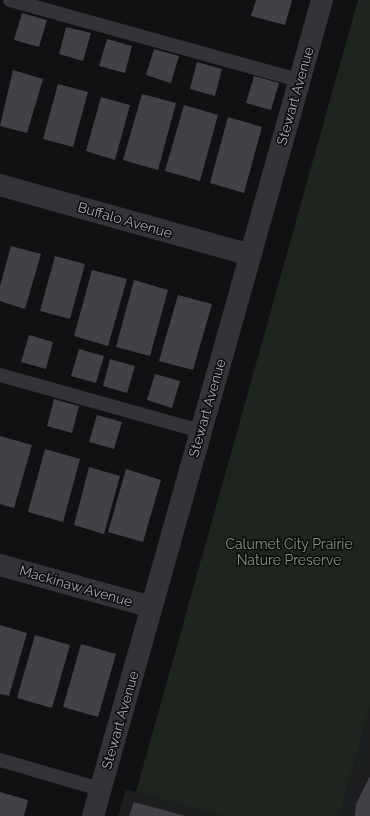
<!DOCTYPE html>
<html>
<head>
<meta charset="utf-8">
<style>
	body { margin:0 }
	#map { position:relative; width:370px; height:816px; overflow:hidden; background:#111113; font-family:Raleway,sans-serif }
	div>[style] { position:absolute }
	.built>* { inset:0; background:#1d1e20 }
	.green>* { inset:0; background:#1e251e }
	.building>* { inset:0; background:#404246 }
	.lane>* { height:14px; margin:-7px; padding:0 7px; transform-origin:7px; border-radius:7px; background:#333437 }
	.street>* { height:22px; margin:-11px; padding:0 11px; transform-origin:11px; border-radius:11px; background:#333437 }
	span { translate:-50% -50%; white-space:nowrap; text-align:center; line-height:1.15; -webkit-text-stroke:3px #0c0c0e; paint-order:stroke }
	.street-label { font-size:14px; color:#a4a9b2 }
	.park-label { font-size:14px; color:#7d9c7c }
</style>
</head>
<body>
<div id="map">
	<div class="built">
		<div style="clip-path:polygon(370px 707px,370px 816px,339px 816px)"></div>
		<div style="clip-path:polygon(126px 790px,136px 792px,224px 816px,118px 816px)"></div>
	</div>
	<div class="green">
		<div style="clip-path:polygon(358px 0,370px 0,370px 707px,339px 816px,224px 816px,136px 792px)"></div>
	</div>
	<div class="building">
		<div style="clip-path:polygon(256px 0,292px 0,285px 25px,251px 16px)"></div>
		<div style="clip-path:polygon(22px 13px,47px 20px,39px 47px,14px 40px)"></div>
		<div style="clip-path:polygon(66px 27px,91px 33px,83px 61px,59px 54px)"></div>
		<div style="clip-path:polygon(107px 39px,132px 46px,125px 73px,99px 66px)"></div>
		<div style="clip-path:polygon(154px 49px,179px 56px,171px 83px,146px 75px)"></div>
		<div style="clip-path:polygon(197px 62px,222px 69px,215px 96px,190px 89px)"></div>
		<div style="clip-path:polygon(13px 70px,43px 79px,27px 133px,0 126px)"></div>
		<div style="clip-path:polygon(254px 76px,279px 83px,271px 110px,246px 103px)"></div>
		<div style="clip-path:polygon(58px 84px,88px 92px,73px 147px,43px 139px)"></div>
		<div style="clip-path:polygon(142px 94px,176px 103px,158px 170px,123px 160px)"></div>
		<div style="clip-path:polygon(101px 97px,130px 105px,115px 160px,86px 151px)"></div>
		<div style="clip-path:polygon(184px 105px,218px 115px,200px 181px,165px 171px)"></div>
		<div style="clip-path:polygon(228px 117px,262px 127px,244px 193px,210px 183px)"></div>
		<div style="clip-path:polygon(11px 246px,41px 254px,25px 309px,0 301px,0 286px)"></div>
		<div style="clip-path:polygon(55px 256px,85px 264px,70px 319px,40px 311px)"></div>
		<div style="clip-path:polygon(92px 270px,127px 279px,108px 346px,74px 336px)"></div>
		<div style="clip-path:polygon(134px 280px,168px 290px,150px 356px,116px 347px)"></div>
		<div style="clip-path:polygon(178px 295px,212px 304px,193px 370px,159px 361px)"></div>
		<div style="clip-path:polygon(29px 335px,53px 342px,46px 369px,21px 362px)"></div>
		<div style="clip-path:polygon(79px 349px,104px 356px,96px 383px,71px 376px)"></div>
		<div style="clip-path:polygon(110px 359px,135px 366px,127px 393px,103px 386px)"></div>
		<div style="clip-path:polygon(155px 374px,180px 381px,172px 408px,147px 400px)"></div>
		<div style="clip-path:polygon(54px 399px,79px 406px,72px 433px,47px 426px)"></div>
		<div style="clip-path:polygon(97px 415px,122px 422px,114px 449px,89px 442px)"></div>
		<div style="clip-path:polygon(0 436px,32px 445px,14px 508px,0 504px)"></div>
		<div style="clip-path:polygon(45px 449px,80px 459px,63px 522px,28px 512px)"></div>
		<div style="clip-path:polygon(89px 467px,120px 476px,104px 534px,74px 525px)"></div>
		<div style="clip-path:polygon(126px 469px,161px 480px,143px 542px,108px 532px)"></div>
		<div style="clip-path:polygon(0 625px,27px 633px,9px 696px,0 694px)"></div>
		<div style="clip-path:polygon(35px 635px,70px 645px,52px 708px,17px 698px)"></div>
		<div style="clip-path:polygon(81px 644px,116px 654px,98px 717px,63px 707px)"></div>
		<div style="clip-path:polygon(370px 776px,370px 816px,355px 816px,356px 804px)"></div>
		<div style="clip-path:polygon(0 792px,28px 800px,24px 816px,0 816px)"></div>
		<div style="clip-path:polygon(134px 802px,185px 816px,129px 816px)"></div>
	</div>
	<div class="lane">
		<div style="left:10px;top:0;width:300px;rotate:15.5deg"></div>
		<div style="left:0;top:375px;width:209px;rotate:15.6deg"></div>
		<div style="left:0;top:760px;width:104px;rotate:16.2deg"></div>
	</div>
	<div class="street">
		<div style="left:0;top:185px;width:260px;rotate:15.6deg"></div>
		<div style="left:0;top:565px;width:157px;rotate:15.5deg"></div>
		<div style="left:93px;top:816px;width:848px;rotate:-74.32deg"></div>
	</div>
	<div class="street-label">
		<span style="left:295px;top:96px;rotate:-74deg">Stewart Avenue</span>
		<span style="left:125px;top:220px;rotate:16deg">Buffalo Avenue</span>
		<span style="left:207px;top:408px;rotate:-74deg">Stewart Avenue</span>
		<span style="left:76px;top:586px;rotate:16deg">Mackinaw Avenue</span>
		<span style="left:120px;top:720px;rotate:-74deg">Stewart Avenue</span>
	</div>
	<div class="park-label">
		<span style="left:289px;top:552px">Calumet City Prairie<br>Nature Preserve</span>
	</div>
</div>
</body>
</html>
